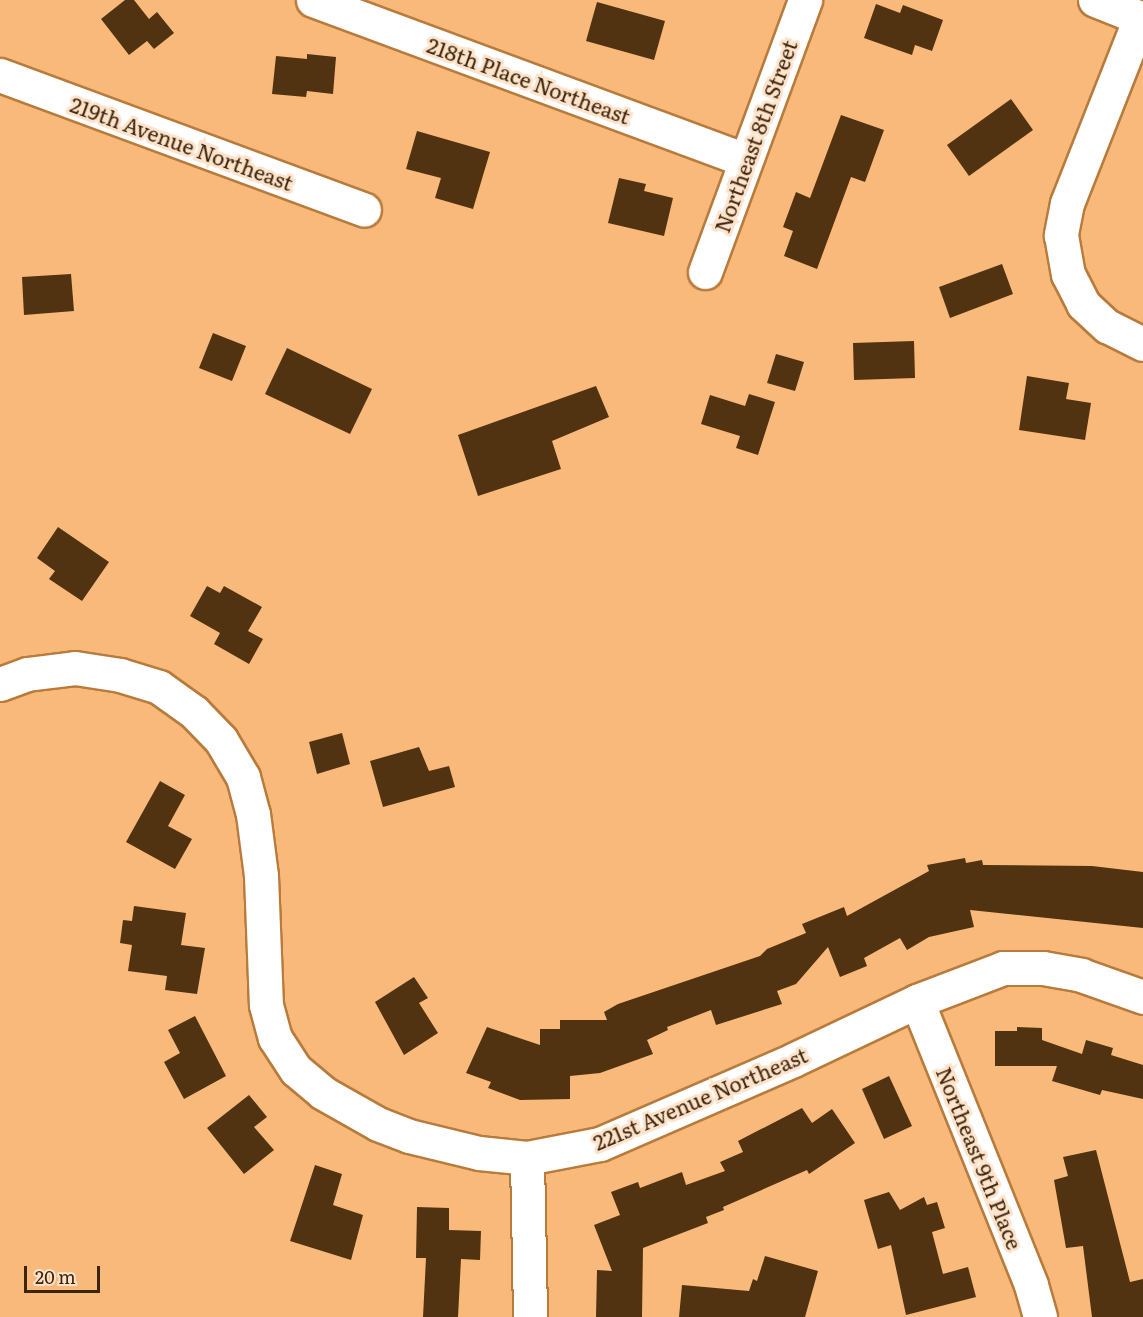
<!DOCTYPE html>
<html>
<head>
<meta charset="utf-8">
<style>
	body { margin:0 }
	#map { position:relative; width:1143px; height:1317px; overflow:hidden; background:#f9b97a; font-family:Literata,serif }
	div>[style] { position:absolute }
	.building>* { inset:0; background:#513211 }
	.roads { filter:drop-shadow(2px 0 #b77b3c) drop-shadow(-2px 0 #b77b3c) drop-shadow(0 2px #b77b3c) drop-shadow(0 -2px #b77b3c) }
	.minor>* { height:33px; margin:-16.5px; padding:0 16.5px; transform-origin:16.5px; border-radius:16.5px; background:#fff }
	span { translate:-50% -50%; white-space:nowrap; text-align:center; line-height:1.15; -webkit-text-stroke:6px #fde3cb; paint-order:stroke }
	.street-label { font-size:21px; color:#3c2409 }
	.scale { position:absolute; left:24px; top:1266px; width:76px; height:27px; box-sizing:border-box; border:3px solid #3c2409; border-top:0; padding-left:8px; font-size:18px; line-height:21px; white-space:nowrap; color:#3c2409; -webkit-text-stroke:4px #fde3cb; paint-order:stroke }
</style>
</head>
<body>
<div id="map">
	<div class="building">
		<div style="clip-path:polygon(125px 0,134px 0,149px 19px,157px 12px,174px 33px,154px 49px,147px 41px,129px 55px,101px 19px)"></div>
		<div style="clip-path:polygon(597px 2px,665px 21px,654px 60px,586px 41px)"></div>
		<div style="clip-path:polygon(876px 4px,900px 13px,903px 5px,943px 20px,932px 51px,915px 45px,912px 55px,864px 38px)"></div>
		<div style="clip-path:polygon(307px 54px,336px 57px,333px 94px,307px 91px,306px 97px,272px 94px,276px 56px,307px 59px)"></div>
		<div style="clip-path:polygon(1011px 99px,1033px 130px,969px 176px,947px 145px)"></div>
		<div style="clip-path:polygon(841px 115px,884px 130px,865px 182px,851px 177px,817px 269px,784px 256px,793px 231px,783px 227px,796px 192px,810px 198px)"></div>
		<div style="clip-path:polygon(417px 131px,490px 152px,473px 209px,435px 198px,441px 178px,406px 169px)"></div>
		<div style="clip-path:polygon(619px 178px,646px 184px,644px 191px,673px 198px,664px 236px,608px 223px)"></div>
		<div style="clip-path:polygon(1002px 264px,1013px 294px,950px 318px,939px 287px)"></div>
		<div style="clip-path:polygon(71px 274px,74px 311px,24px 315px,22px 277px)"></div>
		<div style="clip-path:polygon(213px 333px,246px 346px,232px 381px,199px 368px)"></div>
		<div style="clip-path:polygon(914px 341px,915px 378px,854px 380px,853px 343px)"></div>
		<div style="clip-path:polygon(287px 348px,372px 389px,350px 434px,265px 394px)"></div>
		<div style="clip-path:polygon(776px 354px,804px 362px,795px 391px,767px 383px)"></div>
		<div style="clip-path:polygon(1027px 376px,1069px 383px,1066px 399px,1091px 403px,1085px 440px,1019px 430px)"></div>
		<div style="clip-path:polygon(596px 386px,609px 417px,552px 441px,561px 469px,478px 496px,458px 435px)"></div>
		<div style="clip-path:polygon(749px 394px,775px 402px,758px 455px,736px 448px,740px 436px,701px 424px,710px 395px,745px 406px)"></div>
		<div style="clip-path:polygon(58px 527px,109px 562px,82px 601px,49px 579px,55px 571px,37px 558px)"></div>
		<div style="clip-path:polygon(207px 586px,220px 593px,224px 586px,262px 607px,248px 631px,263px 639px,249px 664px,214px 644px,220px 633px,190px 616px)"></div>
		<div style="clip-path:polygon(342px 733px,350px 764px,317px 774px,309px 742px)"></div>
		<div style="clip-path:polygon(419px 747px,429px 771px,449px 766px,455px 787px,383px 807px,370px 761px)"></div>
		<div style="clip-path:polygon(160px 781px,185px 795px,168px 826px,192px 839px,175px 869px,126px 842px)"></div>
		<div style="clip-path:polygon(965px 858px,966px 863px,982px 860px,983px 865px,1092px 866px,1143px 872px,1143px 928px,970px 910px,974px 927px,929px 937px,907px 950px,900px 938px,864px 958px,867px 966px,840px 977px,828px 947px,796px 984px,777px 991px,782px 1004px,716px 1025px,711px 1010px,667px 1027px,668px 1030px,647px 1040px,653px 1054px,600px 1073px,570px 1076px,570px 1099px,520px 1100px,488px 1088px,491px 1082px,466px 1073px,487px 1027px,540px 1045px,540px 1029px,560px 1029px,560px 1020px,607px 1020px,604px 1012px,618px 1004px,760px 956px,767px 949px,806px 933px,802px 924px,844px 907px,847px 916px,929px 871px,927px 865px)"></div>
		<div style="clip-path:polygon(134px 906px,186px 913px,181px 945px,205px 948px,197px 994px,165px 990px,167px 976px,128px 971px,132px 945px,120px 943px,123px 920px,132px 921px)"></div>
		<div style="clip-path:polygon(414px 977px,428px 998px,419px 1003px,438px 1033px,404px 1055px,375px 1002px)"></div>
		<div style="clip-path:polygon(195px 1016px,226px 1076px,184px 1099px,164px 1062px,180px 1053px,168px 1030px)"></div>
		<div style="clip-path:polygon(1017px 1027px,1042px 1028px,1042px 1040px,1082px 1054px,1086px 1040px,1113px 1048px,1111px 1055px,1143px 1065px,1143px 1099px,1102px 1090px,1100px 1095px,1052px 1081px,1057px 1066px,995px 1066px,995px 1031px,1017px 1031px)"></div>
		<div style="clip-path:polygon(889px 1076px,912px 1126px,884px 1139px,862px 1089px)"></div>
		<div style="clip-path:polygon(249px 1095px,267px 1117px,254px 1127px,274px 1150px,244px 1174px,207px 1128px)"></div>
		<div style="clip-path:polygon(802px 1108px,812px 1123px,832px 1109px,855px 1143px,809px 1174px,807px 1170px,723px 1207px,724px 1210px,706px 1217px,708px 1223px,643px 1248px,642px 1317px,596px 1317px,597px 1270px,612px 1271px,594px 1225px,620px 1215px,611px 1192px,638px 1182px,640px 1188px,682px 1172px,686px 1185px,725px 1171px,720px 1162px,743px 1152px,738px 1141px)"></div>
		<div style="clip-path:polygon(1096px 1150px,1130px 1282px,1143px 1279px,1143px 1317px,1092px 1317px,1083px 1246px,1066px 1248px,1054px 1180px,1068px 1176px,1063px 1157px)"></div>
		<div style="clip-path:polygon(315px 1165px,342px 1174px,333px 1205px,363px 1215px,351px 1260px,290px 1241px)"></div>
		<div style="clip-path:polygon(889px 1192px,900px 1210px,924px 1197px,927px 1205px,937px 1202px,945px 1228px,932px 1232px,943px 1274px,968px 1267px,976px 1297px,906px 1315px,891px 1245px,878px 1249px,864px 1200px)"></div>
		<div style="clip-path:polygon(417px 1207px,449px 1208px,449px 1230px,481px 1231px,480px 1260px,461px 1259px,458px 1317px,423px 1317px,426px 1258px,416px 1258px)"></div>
		<div style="clip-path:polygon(765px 1256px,818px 1271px,805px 1317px,679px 1317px,682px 1285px,749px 1291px,753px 1279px,757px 1281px)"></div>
	</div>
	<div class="roads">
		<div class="minor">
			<div style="left:313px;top:0;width:461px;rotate:20.3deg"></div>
			<div style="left:1095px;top:0;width:52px;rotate:21.6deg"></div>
			<div style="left:1140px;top:18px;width:199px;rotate:111.5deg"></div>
			<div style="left:1067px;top:203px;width:33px;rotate:101deg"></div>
			<div style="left:1061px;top:235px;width:40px;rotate:80deg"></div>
			<div style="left:1068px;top:274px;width:34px;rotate:63deg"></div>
			<div style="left:1083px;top:304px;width:33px;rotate:43deg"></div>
			<div style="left:1107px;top:326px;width:40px;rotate:26.6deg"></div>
			<div style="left:0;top:75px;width:388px;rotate:20.3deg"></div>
			<div style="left:705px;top:272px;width:290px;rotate:-69.8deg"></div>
			<div style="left:0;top:684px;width:29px;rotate:-20deg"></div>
			<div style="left:27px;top:674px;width:48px;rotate:-7.1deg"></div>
			<div style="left:75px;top:668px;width:46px;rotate:8.8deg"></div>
			<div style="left:120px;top:675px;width:41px;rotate:17.1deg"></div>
			<div style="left:159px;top:687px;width:43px;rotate:35.5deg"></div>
			<div style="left:194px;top:712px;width:39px;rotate:46deg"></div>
			<div style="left:221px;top:740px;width:43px;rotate:59.3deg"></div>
			<div style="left:243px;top:777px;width:38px;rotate:75deg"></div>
			<div style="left:253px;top:814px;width:63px;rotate:82.6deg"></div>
			<div style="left:261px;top:876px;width:129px;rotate:87.8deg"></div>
			<div style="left:266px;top:1005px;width:34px;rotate:75deg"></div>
			<div style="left:275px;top:1038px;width:38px;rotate:57deg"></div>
			<div style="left:296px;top:1070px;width:35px;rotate:40deg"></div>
			<div style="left:323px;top:1093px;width:63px;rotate:29.4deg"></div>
			<div style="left:378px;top:1124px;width:33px;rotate:21deg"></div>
			<div style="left:409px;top:1136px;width:72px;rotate:13.7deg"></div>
			<div style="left:479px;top:1153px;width:48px;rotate:5.9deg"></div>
			<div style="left:527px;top:1158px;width:74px;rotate:-10.9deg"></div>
			<div style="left:600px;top:1144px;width:210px;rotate:-23.5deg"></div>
			<div style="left:793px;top:1060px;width:137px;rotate:-25.4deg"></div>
			<div style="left:917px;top:1001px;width:92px;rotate:-21deg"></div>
			<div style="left:1003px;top:968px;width:40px"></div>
			<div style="left:1043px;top:968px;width:39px;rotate:10deg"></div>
			<div style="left:1081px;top:975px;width:66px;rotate:19.5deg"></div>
			<div style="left:917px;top:1001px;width:306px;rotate:68.1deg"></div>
			<div style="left:1031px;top:1285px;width:33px;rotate:74deg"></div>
			<div style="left:527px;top:1158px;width:159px;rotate:88.9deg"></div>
		</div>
	</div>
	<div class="street-label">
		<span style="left:529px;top:80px;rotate:20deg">218th Place Northeast</span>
		<span style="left:755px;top:136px;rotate:-70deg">Northeast 8th Street</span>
		<span style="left:182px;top:143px;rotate:20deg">219th Avenue Northeast</span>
		<span style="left:700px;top:1098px;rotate:-23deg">221st Avenue Northeast</span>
		<span style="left:980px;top:1158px;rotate:68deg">Northeast 9th Place</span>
	</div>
	<div class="scale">20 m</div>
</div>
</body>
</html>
